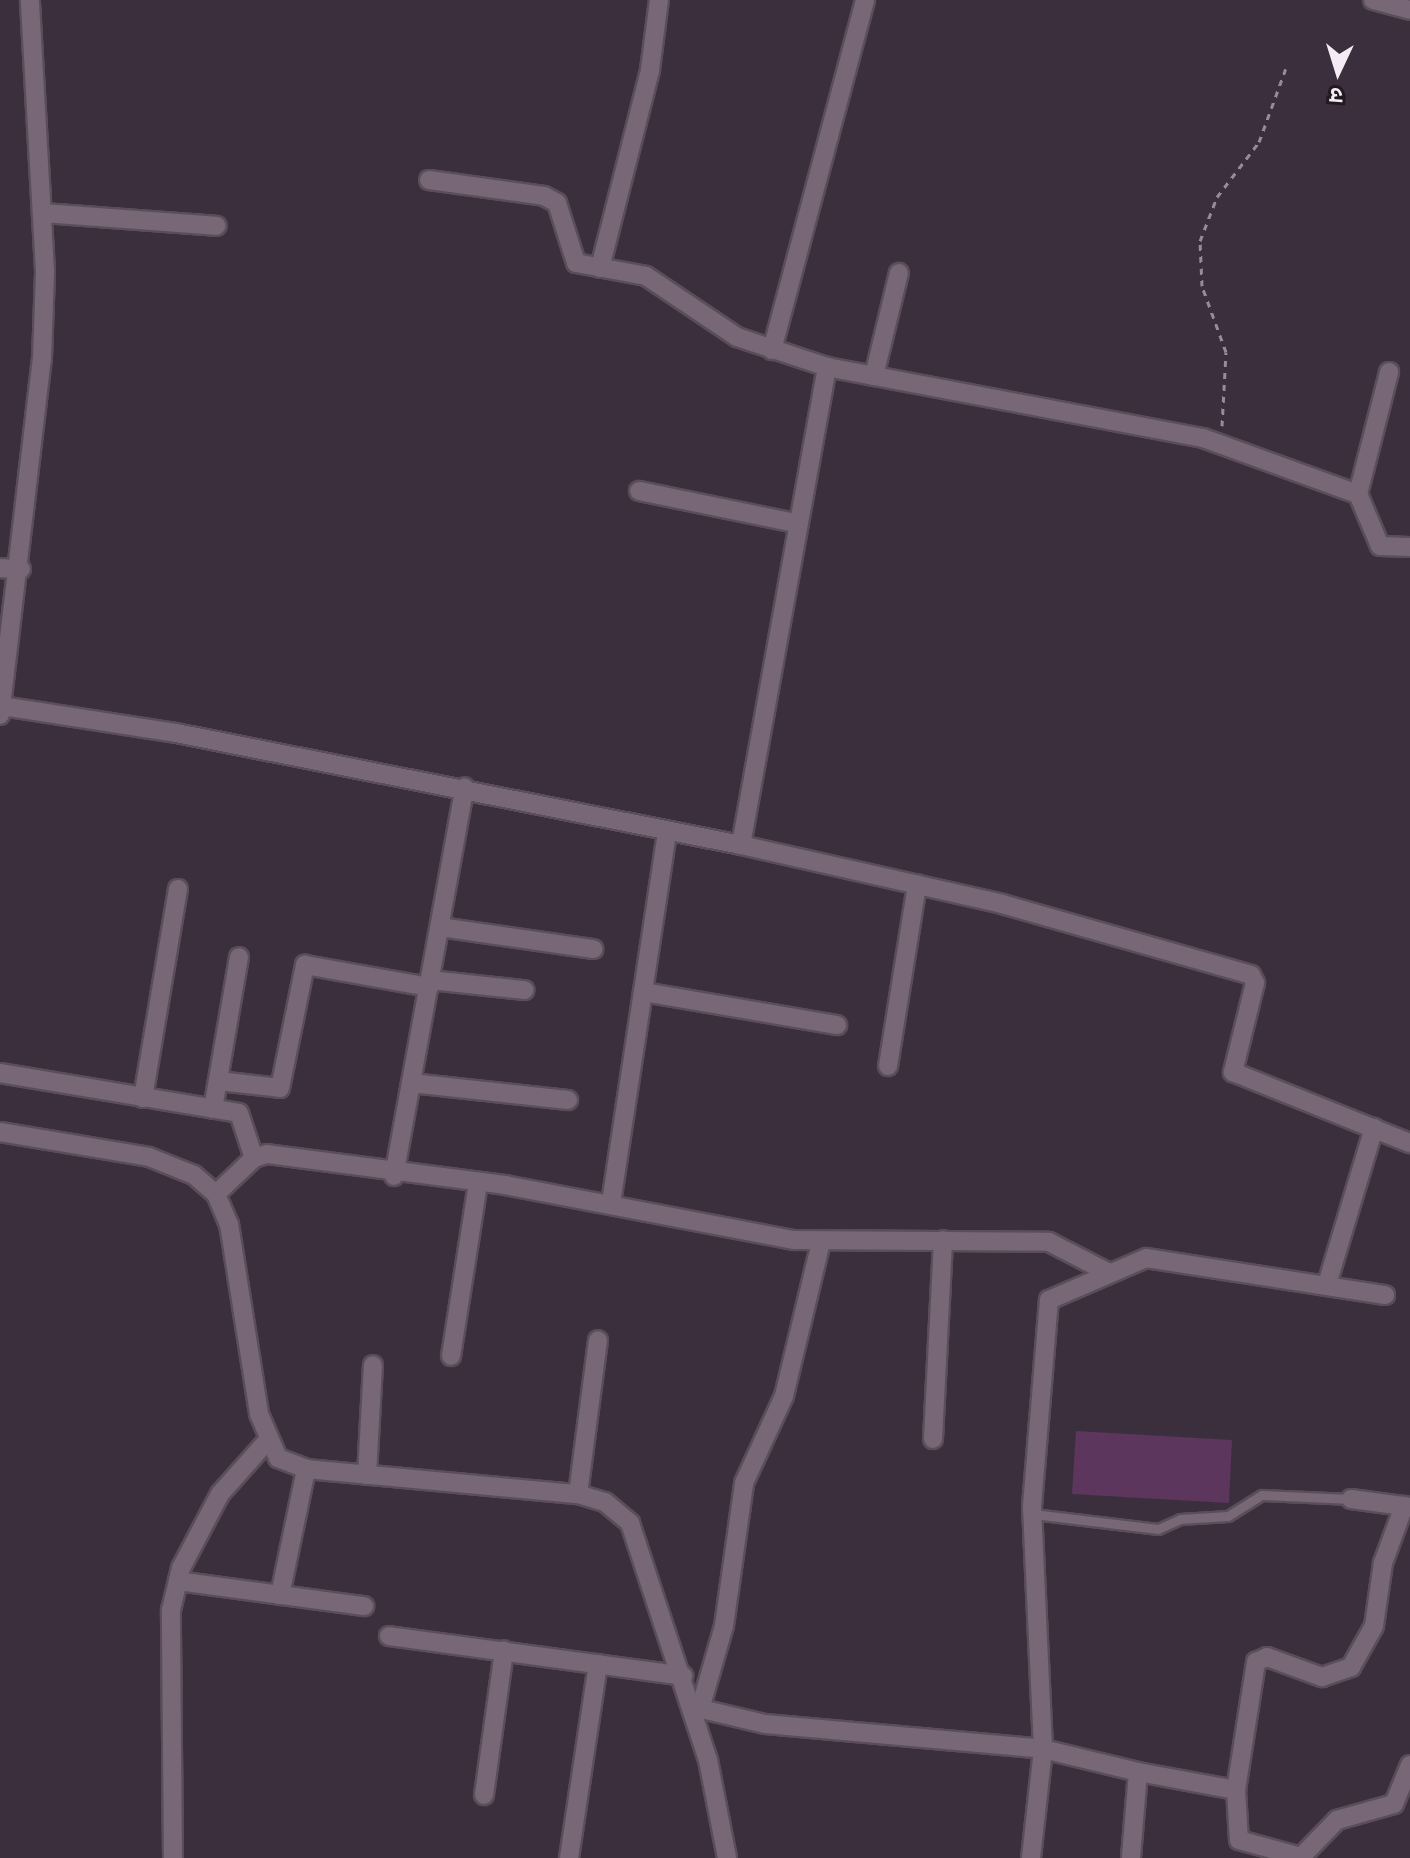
<!DOCTYPE html>
<html>
<head>
<meta charset="utf-8">
<style>
	body { margin:0 }
	#map { position:relative; width:1410px; height:1858px; overflow:hidden; background:#3c2f3d; font-family:Lato,"Noto Sans Devanagari",sans-serif }
	div>[style] { position:absolute }
	.building>* { inset:0; background:#5c365d }
	.path>* { height:3px; margin-top:-1.5px; transform-origin:0; background:repeating-linear-gradient(90deg,#968b96 0 6px,transparent 0 12px) }
	.roads { filter:drop-shadow(2px 0 #594e59) drop-shadow(-2px 0 #594e59) drop-shadow(0 2px #594e59) drop-shadow(0 -2px #594e59) }
	.lane>* { height:9px; margin:-4.5px; padding:0 4.5px; transform-origin:4.5px; border-radius:4.5px; background:#776777 }
	.street>* { height:18px; margin:-9px; padding:0 9px; transform-origin:9px; border-radius:9px; background:#776777 }
	span { translate:-50% -50%; white-space:nowrap; text-align:center; line-height:1.15; -webkit-text-stroke:6px #201920; paint-order:stroke }
	.north { position:absolute; left:1298px; top:32px; width:80px; height:80px; -webkit-text-stroke:6px #201920; paint-order:stroke; rotate:184deg; font-size:22px; font-weight:700; line-height:32px; text-align:center; color:#f4ebf4 }
	.north::after { content:''; display:block; margin:auto; width:28px; height:36px; background:#f4ebf4; clip-path:polygon(50% 0,100% 100%,50% 72%,0 100%) }
</style>
</head>
<body>
<div id="map">
	<div class="building">
		<div style="clip-path:polygon(1076px 1431px,1232px 1440px,1229px 1503px,1072px 1494px)"></div>
	</div>
	<div class="path">
		<div style="left:1222px;top:426px;width:74px;rotate:-86.9deg"></div>
		<div style="left:1226px;top:352px;width:70px;rotate:-110deg"></div>
		<div style="left:1202px;top:286px;width:45px;rotate:-92.5deg"></div>
		<div style="left:1200px;top:241px;width:47px;rotate:-68.9deg"></div>
		<div style="left:1217px;top:197px;width:69px;rotate:-52.6deg"></div>
		<div style="left:1259px;top:142px;width:82px;rotate:-70deg"></div>
	</div>
	<div class="roads">
		<div class="lane">
			<div style="left:1033px;top:1514px;width:126px;rotate:6.8deg"></div>
			<div style="left:1158px;top:1529px;width:24px;rotate:-24deg"></div>
			<div style="left:1180px;top:1519px;width:48px;rotate:-3.6deg"></div>
			<div style="left:1228px;top:1516px;width:40px;rotate:-32deg"></div>
			<div style="left:1262px;top:1495px;width:89px;rotate:2.6deg"></div>
		</div>
		<div class="street">
			<div style="left:1373px;top:0;width:38px;rotate:15deg"></div>
			<div style="left:429px;top:180px;width:116px;rotate:7.9deg"></div>
			<div style="left:544px;top:196px;width:15px;rotate:28deg"></div>
			<div style="left:557px;top:203px;width:63px;rotate:72.4deg"></div>
			<div style="left:576px;top:263px;width:71px;rotate:10.5deg"></div>
			<div style="left:646px;top:276px;width:110px;rotate:33.8deg"></div>
			<div style="left:737px;top:337px;width:95px;rotate:18.4deg"></div>
			<div style="left:827px;top:367px;width:383px;rotate:10.7deg"></div>
			<div style="left:1203px;top:438px;width:165px;rotate:19.9deg"></div>
			<div style="left:1358px;top:494px;width:56px;rotate:67.1deg"></div>
			<div style="left:1380px;top:546px;width:30px;rotate:2deg"></div>
			<div style="left:42px;top:213px;width:175px;rotate:4.2deg"></div>
			<div style="left:600px;top:268px;width:204px;rotate:-75.8deg"></div>
			<div style="left:650px;top:70px;width:71px;rotate:-82.7deg"></div>
			<div style="left:772px;top:350px;width:362px;rotate:-75.1deg"></div>
			<div style="left:874px;top:376px;width:106px;rotate:-76.4deg"></div>
			<div style="left:639px;top:491px;width:159px;rotate:11.6deg"></div>
			<div style="left:1358px;top:494px;width:126px;rotate:-75.7deg"></div>
			<div style="left:0;top:568px;width:21px;rotate:3deg"></div>
			<div style="left:2px;top:706px;width:176px;rotate:8.8deg"></div>
			<div style="left:176px;top:733px;width:576px;rotate:11.21deg"></div>
			<div style="left:741px;top:845px;width:268px;rotate:12.7deg"></div>
			<div style="left:1002px;top:904px;width:259px;rotate:15.9deg"></div>
			<div style="left:1251px;top:975px;width:9px;rotate:63deg"></div>
			<div style="left:1255px;top:983px;width:92px;rotate:103.9deg"></div>
			<div style="left:1233px;top:1072px;width:191px;rotate:21.9deg"></div>
			<div style="left:0;top:715px;width:358px;rotate:-83.3deg"></div>
			<div style="left:42px;top:359px;width:88px;rotate:-88deg"></div>
			<div style="left:45px;top:271px;width:271px;rotate:-93.2deg"></div>
			<div style="left:741px;top:845px;width:486px;rotate:-79.8deg"></div>
			<div style="left:440px;top:927px;width:155px;rotate:8.2deg"></div>
			<div style="left:430px;top:980px;width:95px;rotate:6.1deg"></div>
			<div style="left:643px;top:992px;width:197px;rotate:9.7deg"></div>
			<div style="left:888px;top:1066px;width:184px;rotate:-80.9deg"></div>
			<div style="left:0;top:1073px;width:242px;rotate:9.5deg"></div>
			<div style="left:239px;top:1113px;width:47px;rotate:71.6deg"></div>
			<div style="left:219px;top:1081px;width:61px;rotate:6.5deg"></div>
			<div style="left:280px;top:1088px;width:126px;rotate:-78.5deg"></div>
			<div style="left:305px;top:965px;width:126px;rotate:10.1deg"></div>
			<div style="left:411px;top:1083px;width:158px;rotate:6.2deg"></div>
			<div style="left:143px;top:1098px;width:212px;rotate:-80.5deg"></div>
			<div style="left:213px;top:1109px;width:154px;rotate:-80.3deg"></div>
			<div style="left:0;top:1132px;width:151px;rotate:9.5deg"></div>
			<div style="left:149px;top:1157px;width:48px;rotate:21.8deg"></div>
			<div style="left:194px;top:1175px;width:29px;rotate:41deg"></div>
			<div style="left:216px;top:1194px;width:33px;rotate:67deg"></div>
			<div style="left:229px;top:1224px;width:192px;rotate:81deg"></div>
			<div style="left:259px;top:1414px;width:48px;rotate:66.6deg"></div>
			<div style="left:278px;top:1458px;width:30px;rotate:21deg"></div>
			<div style="left:306px;top:1469px;width:273px;rotate:5.3deg"></div>
			<div style="left:578px;top:1494px;width:28px;rotate:17deg"></div>
			<div style="left:605px;top:1502px;width:33px;rotate:40deg"></div>
			<div style="left:630px;top:1523px;width:250px;rotate:71.8deg"></div>
			<div style="left:708px;top:1760px;width:100px;rotate:79deg"></div>
			<div style="left:394px;top:1176px;width:395px;rotate:-79.7deg"></div>
			<div style="left:216px;top:1194px;width:52px;rotate:-43.5deg"></div>
			<div style="left:254px;top:1158px;width:14px;rotate:-17deg"></div>
			<div style="left:267px;top:1154px;width:240px;rotate:7.4deg"></div>
			<div style="left:505px;top:1185px;width:294px;rotate:10.8deg"></div>
			<div style="left:794px;top:1240px;width:255px;rotate:0.4deg"></div>
			<div style="left:1049px;top:1242px;width:65px;rotate:27.3deg"></div>
			<div style="left:611px;top:1203px;width:376px;rotate:-81.4deg"></div>
			<div style="left:1328px;top:1281px;width:160px;rotate:-73.3deg"></div>
			<div style="left:451px;top:1356px;width:175px;rotate:-81.1deg"></div>
			<div style="left:933px;top:1439px;width:199px;rotate:-87.1deg"></div>
			<div style="left:367px;top:1475px;width:110px;rotate:-86.9deg"></div>
			<div style="left:578px;top:1494px;width:155px;rotate:-82.6deg"></div>
			<div style="left:1351px;top:1499px;width:60px;rotate:7.7deg"></div>
			<div style="left:178px;top:1581px;width:188px;rotate:7.7deg"></div>
			<div style="left:280px;top:1595px;width:129px;rotate:-78.3deg"></div>
			<div style="left:389px;top:1636px;width:297px;rotate:7.7deg"></div>
			<div style="left:693px;top:1707px;width:74px;rotate:13.3deg"></div>
			<div style="left:765px;top:1724px;width:279px;rotate:5.1deg"></div>
			<div style="left:1043px;top:1749px;width:98px;rotate:13.6deg"></div>
			<div style="left:1138px;top:1772px;width:86px;rotate:94.7deg"></div>
			<div style="left:700px;top:1709px;width:86px;rotate:-73.9deg"></div>
			<div style="left:724px;top:1626px;width:144px;rotate:-82deg"></div>
			<div style="left:744px;top:1483px;width:96px;rotate:-65.3deg"></div>
			<div style="left:784px;top:1396px;width:158px;rotate:-76.5deg"></div>
			<div style="left:1138px;top:1772px;width:100px;rotate:10.4deg"></div>
			<div style="left:1236px;top:1790px;width:130px;rotate:-81.1deg"></div>
			<div style="left:1256px;top:1662px;width:12px;rotate:-24deg"></div>
			<div style="left:1267px;top:1657px;width:59px;rotate:20deg"></div>
			<div style="left:1322px;top:1677px;width:31px;rotate:-19deg"></div>
			<div style="left:1351px;top:1667px;width:47px;rotate:-60.7deg"></div>
			<div style="left:1374px;top:1626px;width:64px;rotate:-81.9deg"></div>
			<div style="left:1383px;top:1563px;width:61px;rotate:-69.8deg"></div>
			<div style="left:1236px;top:1790px;width:50px;rotate:86.6deg"></div>
			<div style="left:1239px;top:1840px;width:64px;rotate:15.3deg"></div>
			<div style="left:1301px;top:1857px;width:52px;rotate:-45.8deg"></div>
			<div style="left:1337px;top:1820px;width:59px;rotate:-15.7deg"></div>
			<div style="left:1394px;top:1804px;width:42px;rotate:-67.7deg"></div>
			<div style="left:484px;top:1795px;width:146px;rotate:-82.1deg"></div>
			<div style="left:173px;top:1858px;width:248px;rotate:-90.5deg"></div>
			<div style="left:171px;top:1610px;width:43px;rotate:-76.6deg"></div>
			<div style="left:181px;top:1568px;width:84px;rotate:-62.2deg"></div>
			<div style="left:220px;top:1494px;width:72px;rotate:-48.4deg"></div>
			<div style="left:569px;top:1858px;width:196px;rotate:-81.5deg"></div>
			<div style="left:1031px;top:1858px;width:110px;rotate:-83.7deg"></div>
			<div style="left:1043px;top:1749px;width:243px;rotate:-92.6deg"></div>
			<div style="left:1032px;top:1506px;width:207px;rotate:-85.3deg"></div>
			<div style="left:1049px;top:1300px;width:106px;rotate:-23.4deg"></div>
			<div style="left:1146px;top:1258px;width:242px;rotate:8.8deg"></div>
		</div>
	</div>
	<div class="north">उ</div>
</div>
</body>
</html>
